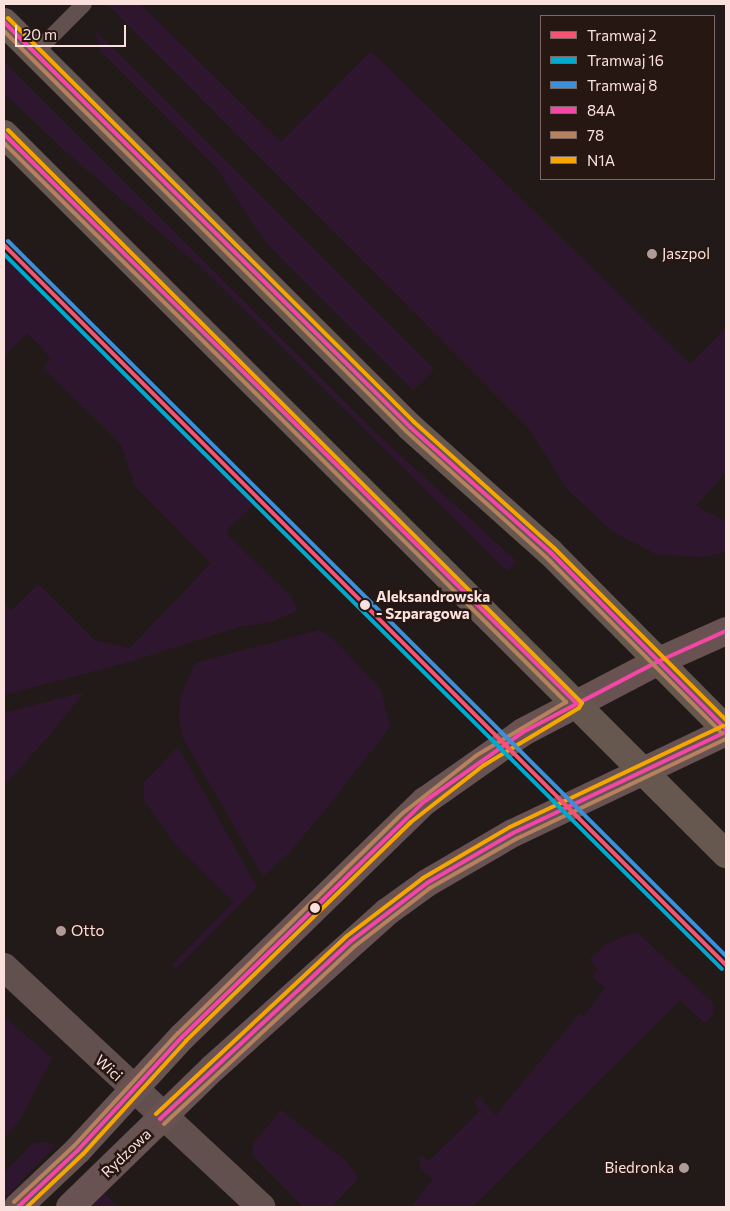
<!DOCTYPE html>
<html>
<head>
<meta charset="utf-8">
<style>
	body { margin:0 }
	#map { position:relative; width:730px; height:1211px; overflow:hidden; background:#221a18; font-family:Commissioner,sans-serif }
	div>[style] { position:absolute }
	.green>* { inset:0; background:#2e172e }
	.lane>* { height:16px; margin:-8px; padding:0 8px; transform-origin:8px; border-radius:8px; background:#62504e }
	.street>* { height:28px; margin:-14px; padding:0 14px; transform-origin:14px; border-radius:14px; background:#62504e }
	.secondary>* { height:28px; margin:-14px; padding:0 14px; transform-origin:14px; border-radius:14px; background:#685352 }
	.primary>* { height:28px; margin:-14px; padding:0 14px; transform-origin:14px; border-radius:14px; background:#66574f }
	.bus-1>* { height:4px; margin:-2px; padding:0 2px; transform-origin:2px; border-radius:2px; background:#f346a5 }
	.bus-2>* { height:4px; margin:-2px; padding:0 2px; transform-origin:2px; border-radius:2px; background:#b6815c }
	.bus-3>* { height:4px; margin:-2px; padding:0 2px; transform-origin:2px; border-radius:2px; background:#f7a600 }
	.tram-1>* { height:4px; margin:-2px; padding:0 2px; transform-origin:2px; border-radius:2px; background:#f65372 }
	.tram-2>* { height:4px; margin:-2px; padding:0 2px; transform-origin:2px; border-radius:2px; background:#00a9ce }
	.tram-3>* { height:4px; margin:-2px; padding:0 2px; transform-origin:2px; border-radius:2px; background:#3a90db }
	.dots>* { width:14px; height:14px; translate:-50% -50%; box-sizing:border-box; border:2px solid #271713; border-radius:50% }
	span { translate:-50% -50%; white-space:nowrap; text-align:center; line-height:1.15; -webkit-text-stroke:5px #271713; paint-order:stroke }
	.poi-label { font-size:15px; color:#fbe1de }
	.left { translate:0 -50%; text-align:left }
	.right { translate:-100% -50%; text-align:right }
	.stop-label { font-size:15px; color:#fbe1de; font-weight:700 }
	.street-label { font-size:15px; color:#fbe1de }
	.frame { position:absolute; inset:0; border:5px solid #fbe1de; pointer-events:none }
	.legend { position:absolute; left:540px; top:15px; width:175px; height:165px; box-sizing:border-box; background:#271713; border:1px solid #7c6864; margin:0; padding:6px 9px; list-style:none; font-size:15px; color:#fbe1de }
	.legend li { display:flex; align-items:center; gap:10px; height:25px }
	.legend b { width:25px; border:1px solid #7c6864 }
	.scale { position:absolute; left:15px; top:25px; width:111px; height:22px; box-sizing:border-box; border:2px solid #fbe1de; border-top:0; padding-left:6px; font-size:15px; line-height:18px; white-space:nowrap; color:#fbe1de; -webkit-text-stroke:4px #271713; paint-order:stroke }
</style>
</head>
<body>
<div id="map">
	<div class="green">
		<div style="clip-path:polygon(107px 4px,140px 4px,281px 142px,371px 51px,690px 364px,726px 328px,726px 472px,696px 506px,726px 522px,726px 552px,702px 557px,656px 554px,613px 532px,567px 489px,528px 427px)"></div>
		<div style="clip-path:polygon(94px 29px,434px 369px,413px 390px,266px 243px,216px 167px,100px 50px)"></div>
		<div style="clip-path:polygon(4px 62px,376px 433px,516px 561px,507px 571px,202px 268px,66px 152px,4px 93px)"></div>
		<div style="clip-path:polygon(4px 255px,254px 504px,227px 530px,229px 536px,292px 598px,297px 611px,270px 622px,238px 627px,129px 662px,4px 695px,4px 604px,11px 611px,38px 584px,94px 640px,130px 648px,211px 563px,135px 486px,121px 444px,43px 368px,51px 358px,27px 333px,4px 357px)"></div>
		<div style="clip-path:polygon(319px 630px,332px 638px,381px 690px,390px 727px,328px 806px,289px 853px,263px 876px,182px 736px,179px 716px,181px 696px,195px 663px)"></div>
		<div style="clip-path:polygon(84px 692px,48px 737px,4px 785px,4px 713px)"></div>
		<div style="clip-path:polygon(178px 747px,257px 887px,176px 969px,172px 965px,234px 902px,175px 844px,144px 800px,144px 782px)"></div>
		<div style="clip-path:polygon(633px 933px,638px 933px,714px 1004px,712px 1015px,705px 1023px,680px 1000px,472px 1207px,411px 1207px,433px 1179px,419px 1168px,421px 1165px,419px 1158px,422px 1155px,429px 1161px,469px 1122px,480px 1110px,474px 1102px,479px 1097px,496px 1115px,580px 1013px,584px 1016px,605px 988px,592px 976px,598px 970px,590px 959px,606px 944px)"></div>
		<div style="clip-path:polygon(4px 1017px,52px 1058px,18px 1123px,4px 1138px)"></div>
		<div style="clip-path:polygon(281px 1110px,347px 1162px,357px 1176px,356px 1181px,332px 1207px,303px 1207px,253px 1156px,253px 1144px)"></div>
		<div style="clip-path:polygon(43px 1142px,56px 1145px,4px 1199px,4px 1173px,33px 1143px)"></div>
		<div style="clip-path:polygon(103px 1192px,118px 1207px,87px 1207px)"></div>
	</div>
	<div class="lane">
		<div style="left:35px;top:53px;width:69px;rotate:-45deg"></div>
	</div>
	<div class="street">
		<div style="left:4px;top:967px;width:352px;rotate:43deg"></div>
	</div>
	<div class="secondary">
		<div style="left:18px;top:1207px;width:83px;rotate:-43.5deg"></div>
		<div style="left:78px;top:1150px;width:154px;rotate:-47.4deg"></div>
		<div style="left:182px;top:1037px;width:339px;rotate:-44.2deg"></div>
		<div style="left:425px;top:801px;width:120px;rotate:-35.1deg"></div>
		<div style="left:523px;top:732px;width:153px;rotate:-27.6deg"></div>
		<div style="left:659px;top:661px;width:73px;rotate:-24.1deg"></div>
		<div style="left:70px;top:1207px;width:199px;rotate:-44.2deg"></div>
		<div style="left:213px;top:1068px;width:234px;rotate:-41.9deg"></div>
		<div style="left:387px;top:912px;width:49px;rotate:-35.9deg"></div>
		<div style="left:427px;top:883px;width:99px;rotate:-30.2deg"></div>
		<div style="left:513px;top:833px;width:236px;rotate:-25.4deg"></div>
	</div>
	<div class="primary">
		<div style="left:4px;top:22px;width:573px;rotate:44.93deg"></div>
		<div style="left:410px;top:427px;width:188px;rotate:41.8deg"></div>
		<div style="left:550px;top:552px;width:250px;rotate:45.2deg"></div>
		<div style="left:4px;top:134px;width:1020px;rotate:44.92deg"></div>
	</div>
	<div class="bus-1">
		<div style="left:4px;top:22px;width:573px;rotate:44.93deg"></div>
		<div style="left:410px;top:427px;width:188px;rotate:41.8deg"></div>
		<div style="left:550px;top:552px;width:250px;rotate:45.2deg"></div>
		<div style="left:4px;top:134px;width:807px;rotate:44.85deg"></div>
		<div style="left:160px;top:1119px;width:261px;rotate:-43deg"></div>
		<div style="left:351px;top:941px;width:96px;rotate:-37.3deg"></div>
		<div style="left:427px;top:883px;width:99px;rotate:-30.2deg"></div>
		<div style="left:513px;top:833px;width:236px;rotate:-25.4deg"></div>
		<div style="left:18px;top:1207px;width:83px;rotate:-43.5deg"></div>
		<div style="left:78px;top:1150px;width:154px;rotate:-47.4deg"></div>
		<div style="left:182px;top:1037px;width:339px;rotate:-44.2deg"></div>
		<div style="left:425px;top:801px;width:120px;rotate:-35.1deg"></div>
		<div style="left:523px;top:732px;width:153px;rotate:-27.6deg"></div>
		<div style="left:659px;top:661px;width:73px;rotate:-24.1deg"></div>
	</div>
	<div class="bus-2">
		<div style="left:4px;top:31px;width:567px;rotate:44.86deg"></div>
		<div style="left:406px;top:431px;width:188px;rotate:42deg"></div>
		<div style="left:546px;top:557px;width:249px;rotate:45deg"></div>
		<div style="left:4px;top:143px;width:793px;rotate:44.85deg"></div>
		<div style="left:566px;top:702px;width:104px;rotate:149.2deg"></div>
		<div style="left:477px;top:755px;width:94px;rotate:141.9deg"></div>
		<div style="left:403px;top:813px;width:315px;rotate:135.6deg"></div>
		<div style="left:178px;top:1033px;width:154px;rotate:132.6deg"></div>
		<div style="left:74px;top:1146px;width:82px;rotate:137deg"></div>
		<div style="left:164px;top:1124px;width:261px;rotate:-43deg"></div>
		<div style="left:355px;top:946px;width:95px;rotate:-37.7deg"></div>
		<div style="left:430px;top:888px;width:99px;rotate:-29.7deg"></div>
		<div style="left:516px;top:839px;width:233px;rotate:-25.5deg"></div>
	</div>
	<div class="bus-3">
		<div style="left:8px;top:18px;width:573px;rotate:44.86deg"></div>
		<div style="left:414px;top:422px;width:188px;rotate:42deg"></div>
		<div style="left:554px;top:548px;width:243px;rotate:45deg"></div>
		<div style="left:8px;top:130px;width:811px;rotate:44.95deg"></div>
		<div style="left:582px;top:703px;width:6px;rotate:121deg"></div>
		<div style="left:579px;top:708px;width:111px;rotate:149deg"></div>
		<div style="left:484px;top:765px;width:93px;rotate:142deg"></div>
		<div style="left:411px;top:822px;width:314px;rotate:135.8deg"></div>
		<div style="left:186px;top:1041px;width:153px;rotate:132.3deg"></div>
		<div style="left:83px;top:1154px;width:77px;rotate:136.6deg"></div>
		<div style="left:156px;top:1114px;width:261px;rotate:-43deg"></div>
		<div style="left:347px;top:936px;width:96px;rotate:-37.3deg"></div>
		<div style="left:423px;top:878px;width:101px;rotate:-30.4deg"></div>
		<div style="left:510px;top:827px;width:236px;rotate:-25.4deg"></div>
	</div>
	<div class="tram-1">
		<div style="left:4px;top:245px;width:1020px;rotate:44.92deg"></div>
	</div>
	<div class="tram-2">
		<div style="left:4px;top:254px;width:1013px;rotate:44.88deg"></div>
	</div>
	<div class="tram-3">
		<div style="left:8px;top:241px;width:1013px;rotate:44.88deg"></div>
	</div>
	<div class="dots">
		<div style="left:652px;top:254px;background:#af9b99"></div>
		<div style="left:365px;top:605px;background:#fbe1de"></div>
		<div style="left:315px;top:908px;background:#fbe1de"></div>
		<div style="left:61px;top:931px;background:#af9b99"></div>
		<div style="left:684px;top:1168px;background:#af9b99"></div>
	</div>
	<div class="poi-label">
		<span class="left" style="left:662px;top:254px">Jaszpol</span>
		<span class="left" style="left:71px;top:931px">Otto</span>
		<span class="right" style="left:674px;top:1168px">Biedronka</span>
	</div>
	<div class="stop-label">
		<span class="left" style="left:376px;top:605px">Aleksandrowska<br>- Szparagowa</span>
	</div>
	<div class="street-label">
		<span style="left:109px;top:1068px;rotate:42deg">Wici</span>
		<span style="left:126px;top:1153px;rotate:-44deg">Rydzowa</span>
	</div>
	<div class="frame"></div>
	<ul class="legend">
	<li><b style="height:6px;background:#f65372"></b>Tramwaj 2</li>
	<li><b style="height:6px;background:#00a9ce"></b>Tramwaj 16</li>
	<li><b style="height:6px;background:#3a90db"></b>Tramwaj 8</li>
	<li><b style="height:6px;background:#f346a5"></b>84A</li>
	<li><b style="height:6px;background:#b6815c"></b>78</li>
	<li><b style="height:6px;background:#f7a600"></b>N1A</li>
	</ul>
	<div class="scale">20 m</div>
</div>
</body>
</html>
